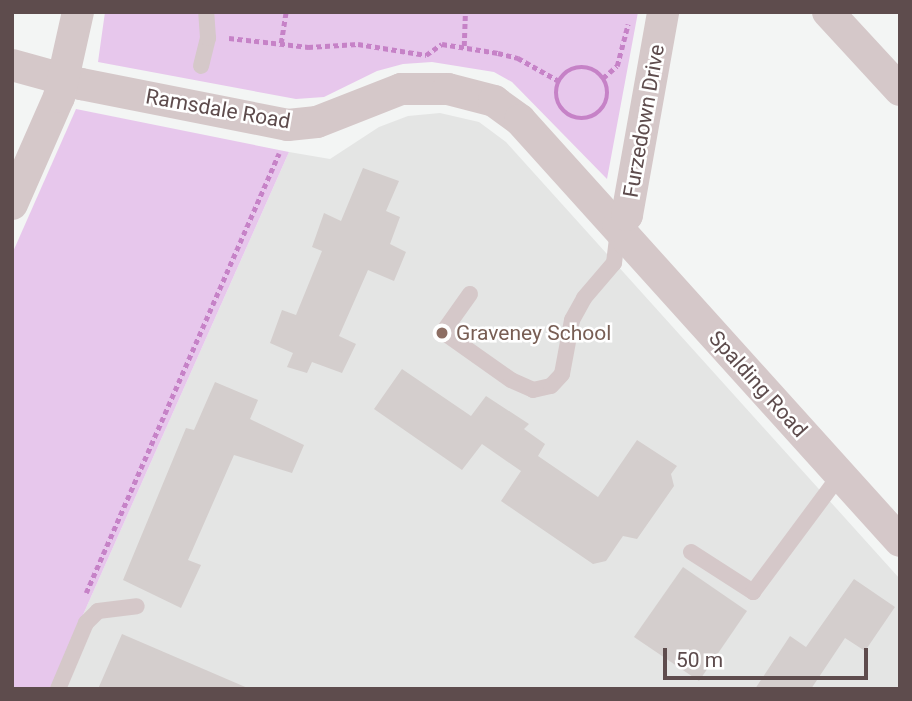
<!DOCTYPE html>
<html>
<head>
<meta charset="utf-8">
<style>
	body { margin:0 }
	#map { position:relative; width:912px; height:701px; overflow:hidden; background:#f3f5f4; font-family:Roboto,sans-serif }
	div>[style] { position:absolute }
	.education>* { inset:0; background:#e4e5e4 }
	.green>* { inset:0; background:#e7c7ec }
	.building>* { inset:0; background:#d4cecd }
	.path>* { height:4.5px; margin-top:-2.25px; transform-origin:0; background:repeating-linear-gradient(90deg,#c682c7 0 5px,transparent 0 8.5px) }
	.path>.ring { margin:-2.25px; padding:0; box-sizing:content-box; background:none; border:4.5px solid #c682c7; border-radius:50% }
	.service>* { height:16px; margin:-8px; padding:0 8px; transform-origin:8px; border-radius:8px; background:#d5c8c9 }
	.minor>* { height:32px; margin:-16px; padding:0 16px; transform-origin:16px; border-radius:16px; background:#d5c8c9 }
	.dots>* { width:19px; height:19px; translate:-50% -50%; box-sizing:border-box; border:4px solid #fff; border-radius:50% }
	span { translate:-50% -50%; white-space:nowrap; text-align:center; line-height:1.15; -webkit-text-stroke:5px #fff; paint-order:stroke }
	.street-label { font-size:21px; color:#5e4c4d }
	.education-label { font-size:21px; color:#785e54 }
	.left { translate:0 -50%; text-align:left }
	.frame { position:absolute; inset:0; border:14px solid #5e4c4d; pointer-events:none }
	.scale { position:absolute; left:663px; top:648px; width:205px; height:32px; box-sizing:border-box; border:4px solid #5e4c4d; border-top:0; padding-left:9px; font-size:21px; line-height:24px; white-space:nowrap; color:#5e4c4d; -webkit-text-stroke:5px #fff; paint-order:stroke }
</style>
</head>
<body>
<div id="map">
	<div class="education">
		<div style="clip-path:polygon(440px 113px,479px 122px,506px 142px,900px 579px,900px 689px,50px 689px,289px 152px,330px 159px,379px 127px,408px 116px)"></div>
	</div>
	<div class="green">
		<div style="clip-path:polygon(105px 12px,638px 12px,607px 179px,512px 82px,494px 72px,432px 62px,403px 64px,377px 71px,324px 97px,296px 99px,98px 62px)"></div>
		<div style="clip-path:polygon(76px 109px,289px 152px,50px 689px,12px 689px,12px 254px)"></div>
	</div>
	<div class="building">
		<div style="clip-path:polygon(363px 168px,399px 181px,386px 211px,400px 217px,390px 244px,406px 252px,394px 281px,368px 270px,339px 336px,356px 344px,342px 373px,312px 362px,307px 373px,287px 367px,293px 353px,270px 343px,282px 310px,296px 315px,322px 251px,312px 247px,324px 213px,341px 221px)"></div>
		<div style="clip-path:polygon(402px 369px,471px 416px,486px 396px,529px 424px,524px 429px,545px 444px,538px 456px,598px 497px,637px 440px,677px 466px,671px 474px,674px 486px,637px 539px,623px 536px,606px 561px,593px 564px,501px 501px,521px 471px,482px 444px,462px 470px,374px 409px)"></div>
		<div style="clip-path:polygon(215px 382px,258px 400px,250px 419px,304px 445px,292px 473px,234px 455px,188px 560px,201px 565px,181px 608px,123px 580px,186px 428px,194px 430px)"></div>
		<div style="clip-path:polygon(683px 567px,747px 611px,699px 681px,634px 637px)"></div>
		<div style="clip-path:polygon(854px 579px,895px 607px,865px 651px,845px 638px,811px 689px,755px 689px,790px 636px,806px 647px)"></div>
		<div style="clip-path:polygon(122px 634px,250px 689px,98px 689px)"></div>
	</div>
	<div class="path">
		<div style="left:229px;top:38px;width:80px;rotate:6.5deg"></div>
		<div style="left:308px;top:47px;width:50px;rotate:-3.4deg"></div>
		<div style="left:358px;top:44px;width:69px;rotate:9.2deg"></div>
		<div style="left:281px;top:43px;width:31px;rotate:-81deg"></div>
		<div style="left:464px;top:46px;width:34px;rotate:-88deg"></div>
		<div style="left:426px;top:55px;width:19px;rotate:-35deg"></div>
		<div style="left:442px;top:44px;width:57px;rotate:9.1deg"></div>
		<div style="left:498px;top:53px;width:21px;rotate:14deg"></div>
		<div style="left:518px;top:58px;width:47px;rotate:29.3deg"></div>
		<div style="left:617px;top:66px;width:43px;rotate:-75.3deg"></div>
		<div class="ring" style="left:556px;top:67px;width:47.5px;height:47.5px"></div>
		<div style="left:603px;top:78px;width:18px;rotate:-41deg"></div>
		<div style="left:86px;top:593px;width:480px;rotate:-66.3deg"></div>
	</div>
	<div class="service">
		<div style="left:201px;top:66px;width:29px;rotate:-76deg"></div>
		<div style="left:208px;top:38px;width:26px;rotate:-94deg"></div>
		<div style="left:470px;top:294px;width:47px;rotate:125.4deg"></div>
		<div style="left:443px;top:332px;width:83px;rotate:35.2deg"></div>
		<div style="left:511px;top:380px;width:24px;rotate:24deg"></div>
		<div style="left:533px;top:390px;width:18px;rotate:-13deg"></div>
		<div style="left:551px;top:386px;width:16px;rotate:-47deg"></div>
		<div style="left:562px;top:374px;width:55px;rotate:-79.5deg"></div>
		<div style="left:572px;top:320px;width:25px;rotate:-61deg"></div>
		<div style="left:584px;top:298px;width:46px;rotate:-49.4deg"></div>
		<div style="left:614px;top:263px;width:34px;rotate:-83deg"></div>
		<div style="left:691px;top:552px;width:74px;rotate:32.8deg"></div>
		<div style="left:753px;top:592px;width:146px;rotate:-53.4deg"></div>
		<div style="left:58px;top:689px;width:72px;rotate:-67deg"></div>
		<div style="left:86px;top:623px;width:17px;rotate:-45deg"></div>
		<div style="left:98px;top:611px;width:39px;rotate:-7deg"></div>
	</div>
	<div class="minor">
		<div style="left:828px;top:12px;width:106px;rotate:47.3deg"></div>
		<div style="left:12px;top:65px;width:72px;rotate:15.4deg"></div>
		<div style="left:81px;top:84px;width:211px;rotate:11.2deg"></div>
		<div style="left:288px;top:125px;width:29px;rotate:-6deg"></div>
		<div style="left:317px;top:122px;width:90px;rotate:-21.4deg"></div>
		<div style="left:401px;top:89px;width:47px"></div>
		<div style="left:448px;top:89px;width:48px;rotate:14.6deg"></div>
		<div style="left:494px;top:101px;width:32px;rotate:36deg"></div>
		<div style="left:520px;top:120px;width:567px;rotate:47.93deg"></div>
		<div style="left:12px;top:204px;width:117px;rotate:-66.3deg"></div>
		<div style="left:59px;top:97px;width:87px;rotate:-77.4deg"></div>
		<div style="left:618px;top:226px;width:14px;rotate:-51deg"></div>
		<div style="left:627px;top:215px;width:206px;rotate:-79.9deg"></div>
	</div>
	<div class="dots">
		<div style="left:442px;top:333px;background:#8d6e63"></div>
	</div>
	<div class="street-label">
		<span style="left:218px;top:109px;rotate:10deg">Ramsdale Road</span>
		<span style="left:644px;top:121px;rotate:-80deg">Furzedown Drive</span>
		<span style="left:758px;top:384px;rotate:48deg">Spalding Road</span>
	</div>
	<div class="education-label">
		<span class="left" style="left:456px;top:333px">Graveney School</span>
	</div>
	<div class="frame"></div>
	<div class="scale">50 m</div>
</div>
</body>
</html>
